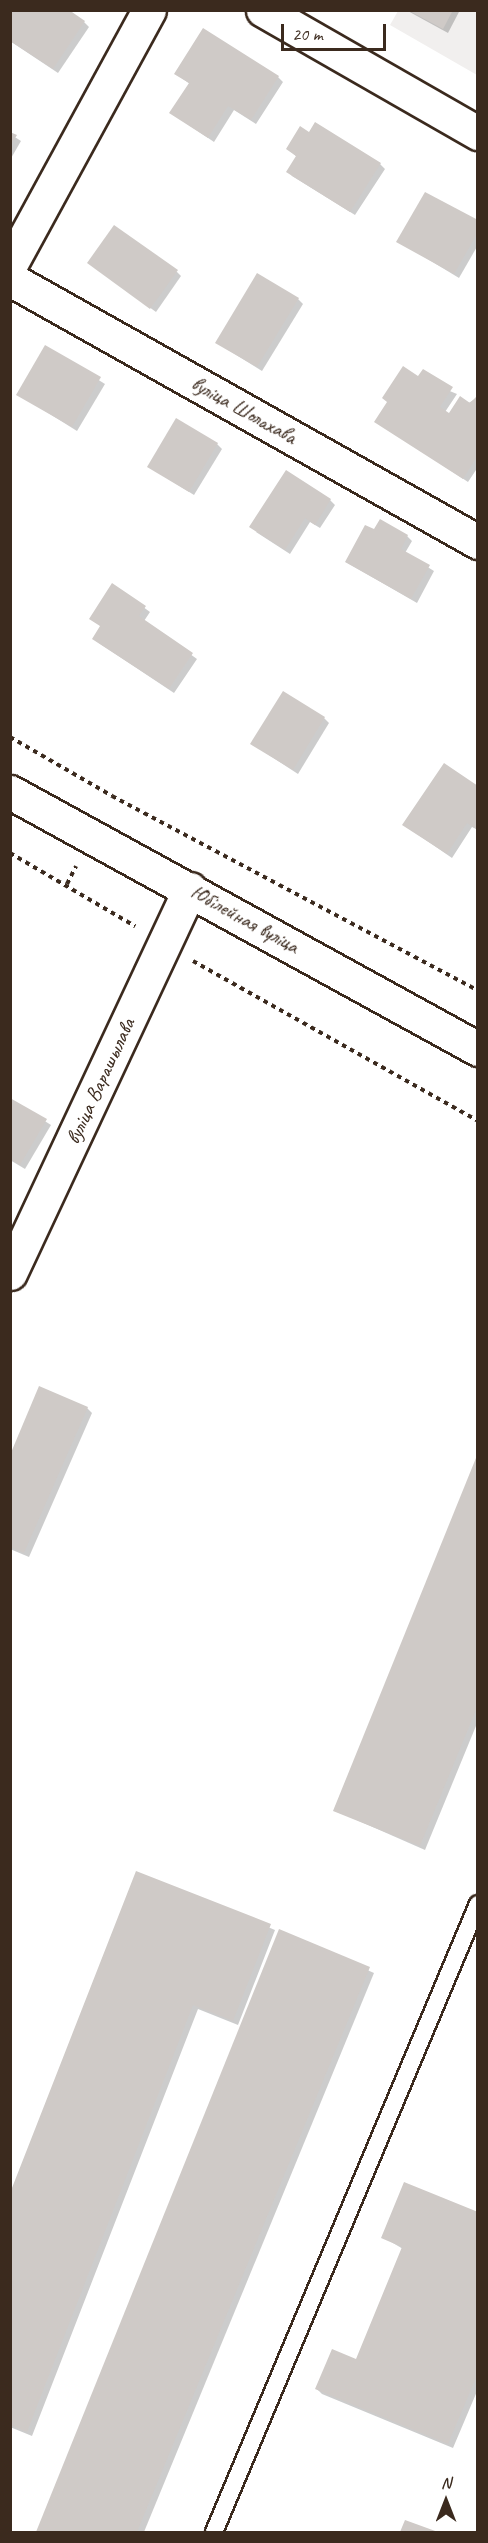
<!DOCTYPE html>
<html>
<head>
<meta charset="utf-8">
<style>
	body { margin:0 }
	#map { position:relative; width:488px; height:2543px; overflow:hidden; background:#fff; font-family:Caveat,sans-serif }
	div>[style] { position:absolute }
	.built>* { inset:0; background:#f1efee }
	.shadow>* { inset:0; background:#0003 }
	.building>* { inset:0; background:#cfcac7 }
	.path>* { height:4px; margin-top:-2px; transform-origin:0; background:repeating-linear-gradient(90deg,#3b2a1e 0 4.5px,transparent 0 9px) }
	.roads { filter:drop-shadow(2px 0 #3b2a1e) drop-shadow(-2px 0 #3b2a1e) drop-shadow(0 2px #3b2a1e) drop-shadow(0 -2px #3b2a1e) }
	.service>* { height:16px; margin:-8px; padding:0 8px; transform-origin:8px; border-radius:8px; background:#fff }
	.minor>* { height:33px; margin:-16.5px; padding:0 16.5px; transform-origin:16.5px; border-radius:16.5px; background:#fff }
	.primary>* { height:33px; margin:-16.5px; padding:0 16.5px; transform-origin:16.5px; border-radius:16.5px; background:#fff }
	span { translate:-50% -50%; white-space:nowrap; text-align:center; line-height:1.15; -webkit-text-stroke:6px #fff; paint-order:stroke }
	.street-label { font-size:21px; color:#3b2a1e }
	.frame { position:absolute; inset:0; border:12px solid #3b2a1e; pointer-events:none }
	.north { position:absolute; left:416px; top:2471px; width:60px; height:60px; -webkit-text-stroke:4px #fff; paint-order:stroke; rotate:0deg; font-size:16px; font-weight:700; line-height:24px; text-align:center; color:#3b2a1e }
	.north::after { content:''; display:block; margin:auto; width:21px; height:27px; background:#3b2a1e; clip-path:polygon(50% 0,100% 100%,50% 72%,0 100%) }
	.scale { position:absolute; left:281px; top:24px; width:105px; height:27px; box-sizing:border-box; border:3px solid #3b2a1e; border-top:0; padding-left:8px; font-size:18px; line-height:21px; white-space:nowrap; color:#3b2a1e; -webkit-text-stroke:4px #fff; paint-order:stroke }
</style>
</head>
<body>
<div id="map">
	<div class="built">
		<div style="clip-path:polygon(398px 11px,477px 11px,477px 75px,390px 25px)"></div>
	</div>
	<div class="shadow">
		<div style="clip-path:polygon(406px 10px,460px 10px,448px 33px)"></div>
		<div style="clip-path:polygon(84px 22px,89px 27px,58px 73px,10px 41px)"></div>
		<div style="clip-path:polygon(176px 74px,278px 77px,283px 82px,256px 124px,234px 110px,214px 142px,171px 113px,190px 84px)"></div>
		<div style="clip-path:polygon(10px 134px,21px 141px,10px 160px)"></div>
		<div style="clip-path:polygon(288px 149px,380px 164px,385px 169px,355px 215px,292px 176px,288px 171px,297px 157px)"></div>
		<div style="clip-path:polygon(478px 222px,478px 245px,459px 278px,398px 241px)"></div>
		<div style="clip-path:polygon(89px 263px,177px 272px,181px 276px,156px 312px)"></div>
		<div style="clip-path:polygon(298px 299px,303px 304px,262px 371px,217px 343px)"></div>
		<div style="clip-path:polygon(46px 347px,105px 384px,77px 431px,18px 394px)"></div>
		<div style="clip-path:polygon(418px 378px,457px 394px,445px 412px,450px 415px,478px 397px,478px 467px,468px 482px,376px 421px)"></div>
		<div style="clip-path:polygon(217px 444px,222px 449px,194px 495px,149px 467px)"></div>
		<div style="clip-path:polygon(330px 500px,335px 505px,320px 528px,310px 522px,290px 554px,256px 532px)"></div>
		<div style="clip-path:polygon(374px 531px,407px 536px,412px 541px,405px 553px,434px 571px,417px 603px,346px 562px)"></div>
		<div style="clip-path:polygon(113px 585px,150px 612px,144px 621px,197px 659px,174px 693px,99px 643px,102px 627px,91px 618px)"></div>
		<div style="clip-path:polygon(324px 718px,329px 723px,298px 774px,252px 744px)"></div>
		<div style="clip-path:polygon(478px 788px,478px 830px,472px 827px,452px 858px,404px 825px)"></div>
		<div style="clip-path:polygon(10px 1099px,51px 1125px,25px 1169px,10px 1160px)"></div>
		<div style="clip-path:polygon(87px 1408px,92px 1413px,29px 1557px,10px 1549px,10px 1459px)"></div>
		<div style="clip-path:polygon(478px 1457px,478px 1721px,425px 1850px,334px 1810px)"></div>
		<div style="clip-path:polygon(137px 1873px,275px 1930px,238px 2025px,198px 2009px,32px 2436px,10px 2427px,10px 2198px)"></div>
		<div style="clip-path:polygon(280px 1931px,374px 1973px,144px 2532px,38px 2532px)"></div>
		<div style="clip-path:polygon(478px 2214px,478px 2389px,453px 2448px,322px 2394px,317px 2389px,357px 2361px,403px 2249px,383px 2237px)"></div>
	</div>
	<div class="building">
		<div style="clip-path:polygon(10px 10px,69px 10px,85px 21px,53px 69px,10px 41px)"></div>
		<div style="clip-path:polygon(408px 10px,453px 10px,443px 29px)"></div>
		<div style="clip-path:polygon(203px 28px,279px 76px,251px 120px,228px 106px,208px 138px,169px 113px,189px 83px,174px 74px)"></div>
		<div style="clip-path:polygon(315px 122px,381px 163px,350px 212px,286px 172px,296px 156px,286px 149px,300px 126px,309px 132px)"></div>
		<div style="clip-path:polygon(10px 132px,17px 135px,10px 146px)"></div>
		<div style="clip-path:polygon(425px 192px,478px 220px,478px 232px,454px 274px,396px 242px)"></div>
		<div style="clip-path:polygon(114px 225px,178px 270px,150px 309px,87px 263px)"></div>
		<div style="clip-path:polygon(257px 273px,299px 298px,257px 367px,215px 343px)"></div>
		<div style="clip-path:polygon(45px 345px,101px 377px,72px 427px,16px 395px)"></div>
		<div style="clip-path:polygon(403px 366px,418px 376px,423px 369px,453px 387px,440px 407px,449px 413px,460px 396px,470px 403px,478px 395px,478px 455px,463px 479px,374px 422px,387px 402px,382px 398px)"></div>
		<div style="clip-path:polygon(176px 418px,218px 443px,189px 492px,147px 467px)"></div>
		<div style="clip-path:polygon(286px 470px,331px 499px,315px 525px,305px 518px,285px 550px,249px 527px)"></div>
		<div style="clip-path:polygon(380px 519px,408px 535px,401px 549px,430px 565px,411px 599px,345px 562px,365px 525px,374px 529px)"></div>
		<div style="clip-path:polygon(112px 583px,146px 606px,139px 616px,193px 653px,169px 689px,92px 639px,100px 626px,89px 619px)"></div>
		<div style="clip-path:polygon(283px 691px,325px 717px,293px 770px,250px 744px)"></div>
		<div style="clip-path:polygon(444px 763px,478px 786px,478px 830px,467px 823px,447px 854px,402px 825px)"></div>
		<div style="clip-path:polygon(10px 1098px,47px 1119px,20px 1165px,10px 1159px)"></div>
		<div style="clip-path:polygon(39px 1386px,88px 1407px,24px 1553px,10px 1547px,10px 1455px)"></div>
		<div style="clip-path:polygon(478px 1453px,478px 1705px,420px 1846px,333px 1811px)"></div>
		<div style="clip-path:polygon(136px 1871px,271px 1924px,233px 2021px,193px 2005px,27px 2432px,10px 2425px,10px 2193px)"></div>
		<div style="clip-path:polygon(279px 1929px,370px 1967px,137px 2532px,36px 2532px)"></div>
		<div style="clip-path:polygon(404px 2182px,478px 2212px,478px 2373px,448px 2444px,315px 2389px,332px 2349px,356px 2359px,402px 2247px,381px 2238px)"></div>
		<div style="clip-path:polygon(405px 2520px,438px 2532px,400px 2532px)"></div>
	</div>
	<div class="path">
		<div style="left:10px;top:737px;width:118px;rotate:30deg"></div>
		<div style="left:112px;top:796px;width:415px;rotate:28deg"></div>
		<div style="left:10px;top:853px;width:145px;rotate:30.3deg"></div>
		<div style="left:67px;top:884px;width:20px;rotate:-63deg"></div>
		<div style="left:193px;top:961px;width:327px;rotate:29.3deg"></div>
	</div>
	<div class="roads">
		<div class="service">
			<div style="left:214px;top:2532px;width:681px;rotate:-67.2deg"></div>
		</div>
		<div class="minor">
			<div style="left:263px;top:10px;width:248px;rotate:29.8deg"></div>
			<div style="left:10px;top:265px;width:290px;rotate:-61.4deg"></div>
			<div style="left:10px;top:279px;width:537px;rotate:29.33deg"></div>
			<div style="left:10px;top:1273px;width:424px;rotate:-64.9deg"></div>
		</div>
		<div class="primary">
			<div style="left:10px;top:792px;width:534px;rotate:28.77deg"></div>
		</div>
	</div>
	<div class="street-label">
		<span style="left:244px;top:410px;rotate:29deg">вуліца Шолахава</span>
		<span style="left:245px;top:919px;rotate:29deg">Юбілейная вуліца</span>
		<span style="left:100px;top:1081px;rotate:-65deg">вуліца Варашылава</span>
	</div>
	<div class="frame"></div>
	<div class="north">N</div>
	<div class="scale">20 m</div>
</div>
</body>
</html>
